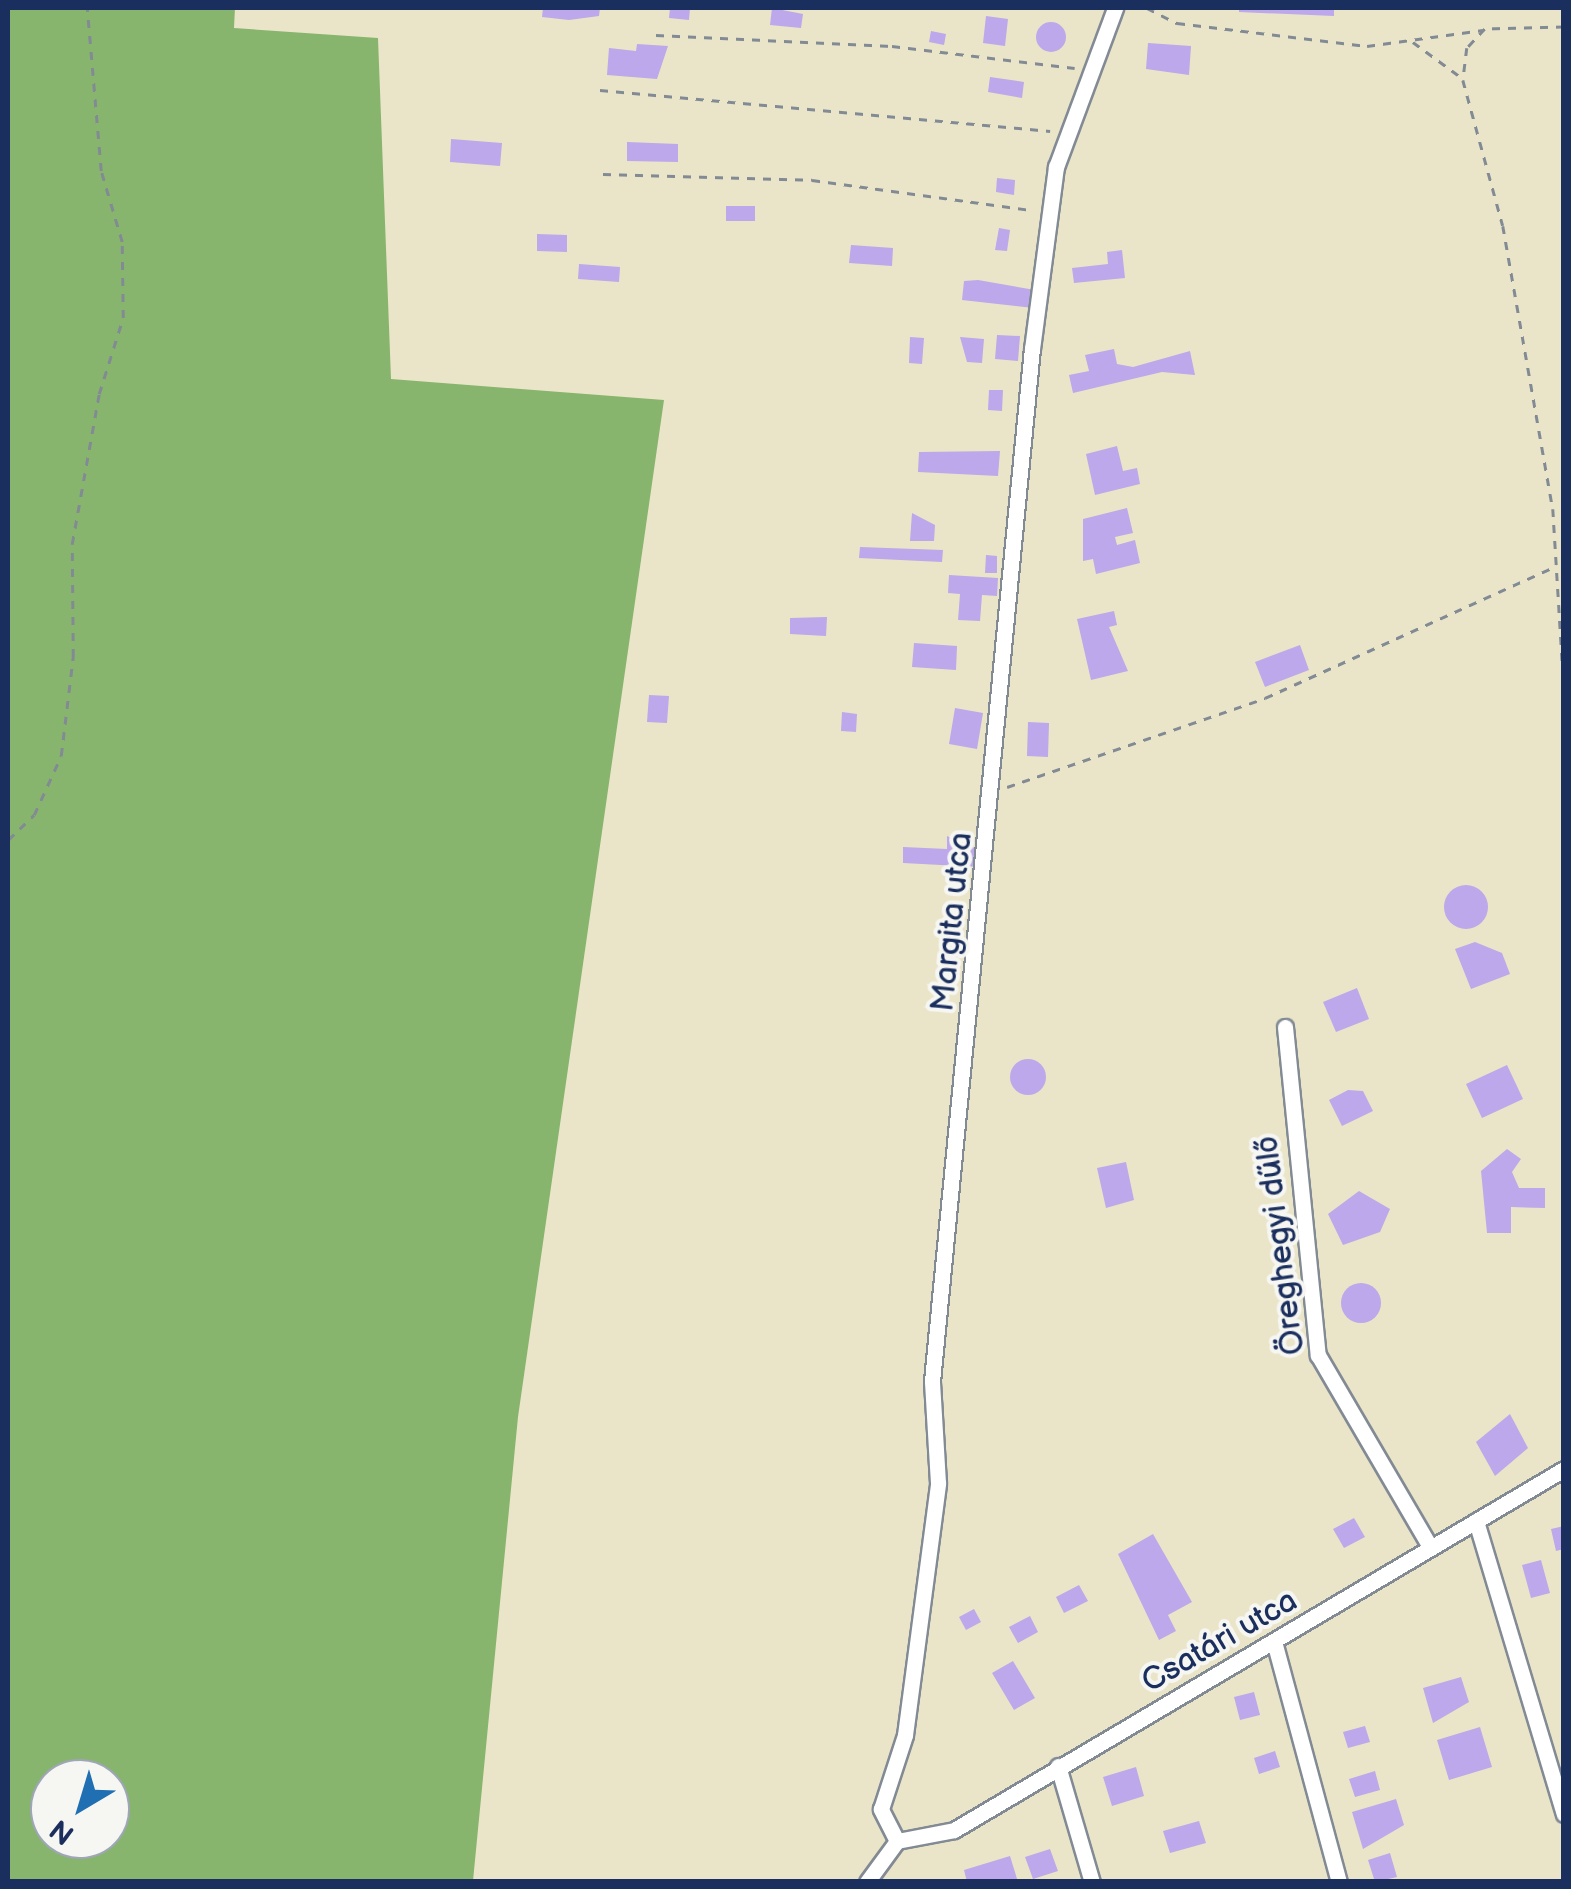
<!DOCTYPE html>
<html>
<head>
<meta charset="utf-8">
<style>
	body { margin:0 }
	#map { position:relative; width:1571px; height:1889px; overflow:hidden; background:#eae5c9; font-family:"Balsamiq Sans",sans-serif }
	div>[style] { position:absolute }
	.forest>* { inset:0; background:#88b56d }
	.building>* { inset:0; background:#bca8ea }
	.round { border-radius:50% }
	.path>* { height:2.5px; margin-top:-1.25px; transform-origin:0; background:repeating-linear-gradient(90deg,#828a94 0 8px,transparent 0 16px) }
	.roads { filter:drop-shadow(2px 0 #828a94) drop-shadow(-2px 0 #828a94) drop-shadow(0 2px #828a94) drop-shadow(0 -2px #828a94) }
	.street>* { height:15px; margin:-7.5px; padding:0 7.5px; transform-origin:7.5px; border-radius:7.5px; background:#fff }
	span { translate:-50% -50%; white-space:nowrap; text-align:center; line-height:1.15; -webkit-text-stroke:8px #f6f6f2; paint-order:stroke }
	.street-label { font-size:32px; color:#1b2f5e }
	.frame { position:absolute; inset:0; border:10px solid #1b2f5e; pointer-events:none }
	.north { position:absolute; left:30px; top:1759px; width:100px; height:100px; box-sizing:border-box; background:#f6f6f2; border:2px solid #9ea6b7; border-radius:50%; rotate:218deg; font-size:28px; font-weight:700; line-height:40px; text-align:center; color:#1b2f5e }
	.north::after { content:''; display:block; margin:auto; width:35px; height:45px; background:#1f6fb2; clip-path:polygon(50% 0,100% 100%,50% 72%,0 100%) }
</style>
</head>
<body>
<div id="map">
	<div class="forest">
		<div style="clip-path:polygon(evenodd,8px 8px,235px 8px,234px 28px,378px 38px,391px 379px,664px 400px,518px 1417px,473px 1881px,8px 1881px,8px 8px,50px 1779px,110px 1779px,110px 1839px,50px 1839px,50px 1779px)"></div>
	</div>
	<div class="building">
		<div style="clip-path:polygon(543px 8px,600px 8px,599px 16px,569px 20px,542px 17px)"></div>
		<div style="clip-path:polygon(670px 8px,690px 8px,689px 20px,669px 18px)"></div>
		<div style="clip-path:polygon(772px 8px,803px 14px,801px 28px,770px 25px)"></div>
		<div style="clip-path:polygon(1239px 8px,1334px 8px,1334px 16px,1239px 12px)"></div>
		<div style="clip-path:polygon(986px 16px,1008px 19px,1005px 46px,983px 43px)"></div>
		<div class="round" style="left:1036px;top:22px;width:30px;height:30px"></div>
		<div style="clip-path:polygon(931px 31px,946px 34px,944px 45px,929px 42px)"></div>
		<div style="clip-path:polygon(1148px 43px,1191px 46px,1189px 75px,1146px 69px)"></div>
		<div style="clip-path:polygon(637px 44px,668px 46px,657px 79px,607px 75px,609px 48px,636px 51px)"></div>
		<div style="clip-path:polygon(990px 77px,1024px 82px,1022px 98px,988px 92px)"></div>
		<div style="clip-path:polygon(451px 139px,502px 143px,500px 166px,450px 162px)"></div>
		<div style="clip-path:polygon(627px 142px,678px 144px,678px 162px,627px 161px)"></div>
		<div style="clip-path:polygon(997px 178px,1015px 180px,1014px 195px,996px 192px)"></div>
		<div style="clip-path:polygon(726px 206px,755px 206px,755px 221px,726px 221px)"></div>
		<div style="clip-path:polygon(999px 228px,1010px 230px,1007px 251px,995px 250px)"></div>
		<div style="clip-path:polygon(537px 234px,567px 235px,567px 252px,537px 251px)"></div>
		<div style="clip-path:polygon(851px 245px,893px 248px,892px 266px,849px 263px)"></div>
		<div style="clip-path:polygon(1122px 250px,1125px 278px,1074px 283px,1072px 268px,1108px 264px,1107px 252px)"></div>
		<div style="clip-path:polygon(579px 264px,620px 267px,619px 282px,578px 279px)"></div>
		<div style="clip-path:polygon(978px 280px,1035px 290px,1033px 308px,962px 300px,964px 281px)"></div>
		<div style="clip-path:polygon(997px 335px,1020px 336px,1018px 361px,995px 359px)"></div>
		<div style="clip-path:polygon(910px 337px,924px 338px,922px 364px,909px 363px)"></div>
		<div style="clip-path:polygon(960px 337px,984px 339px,982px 363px,967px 362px)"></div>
		<div style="clip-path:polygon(1114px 349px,1117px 364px,1133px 367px,1190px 351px,1195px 375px,1162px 372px,1073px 393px,1069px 375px,1089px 371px,1085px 355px)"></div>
		<div style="clip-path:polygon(989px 390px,1003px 390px,1002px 411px,988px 410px)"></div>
		<div style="clip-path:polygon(1117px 446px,1123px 471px,1137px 468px,1140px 484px,1095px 495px,1086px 454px)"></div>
		<div style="clip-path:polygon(1000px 451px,998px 476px,918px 472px,919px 452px)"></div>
		<div style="clip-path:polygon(1127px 508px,1133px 533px,1115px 537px,1117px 545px,1135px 540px,1140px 563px,1096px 574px,1093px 559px,1083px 561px,1083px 519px)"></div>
		<div style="clip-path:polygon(912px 513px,935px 525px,934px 541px,910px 541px)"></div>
		<div style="clip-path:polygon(860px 547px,943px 550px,942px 562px,859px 558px)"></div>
		<div style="clip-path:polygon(986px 555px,997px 556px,997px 573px,985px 573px)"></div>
		<div style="clip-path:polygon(949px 575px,998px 578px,997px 596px,982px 595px,980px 621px,958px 620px,960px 594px,948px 593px)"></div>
		<div style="clip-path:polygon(1114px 611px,1117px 625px,1109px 627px,1128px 671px,1091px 680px,1077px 619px)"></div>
		<div style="clip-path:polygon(827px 617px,826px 636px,790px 634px,790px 618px)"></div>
		<div style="clip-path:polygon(914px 643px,957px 646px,956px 670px,912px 667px)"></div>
		<div style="clip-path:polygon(1300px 645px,1309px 670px,1265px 687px,1255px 662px)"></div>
		<div style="clip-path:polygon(649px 695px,669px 696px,667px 723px,647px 722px)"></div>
		<div style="clip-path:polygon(955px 708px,983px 713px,977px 749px,949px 744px)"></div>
		<div style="clip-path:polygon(842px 712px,857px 714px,856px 732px,841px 731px)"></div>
		<div style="clip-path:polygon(1028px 722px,1049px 723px,1048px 757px,1027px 756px)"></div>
		<div style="clip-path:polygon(947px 836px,980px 850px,979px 867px,903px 863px,903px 847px,947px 849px)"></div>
		<div class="round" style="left:1444px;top:885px;width:44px;height:44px"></div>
		<div style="clip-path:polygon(1475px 942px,1502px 953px,1510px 974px,1471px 989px,1455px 949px)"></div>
		<div style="clip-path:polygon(1357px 988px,1369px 1019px,1336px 1032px,1323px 1002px)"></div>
		<div class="round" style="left:1010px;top:1059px;width:36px;height:36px"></div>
		<div style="clip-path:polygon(1507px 1065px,1523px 1099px,1482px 1118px,1466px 1084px)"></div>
		<div style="clip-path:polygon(1348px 1090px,1363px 1091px,1373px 1111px,1342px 1126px,1329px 1100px)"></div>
		<div style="clip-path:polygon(1507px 1149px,1521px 1159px,1512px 1172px,1519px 1188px,1545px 1188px,1545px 1208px,1511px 1207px,1511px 1233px,1487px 1233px,1481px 1171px)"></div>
		<div style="clip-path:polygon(1126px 1162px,1134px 1200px,1106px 1208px,1097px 1168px)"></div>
		<div style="clip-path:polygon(1359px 1191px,1390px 1209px,1380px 1232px,1343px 1245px,1328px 1214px)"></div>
		<div class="round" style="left:1341px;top:1283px;width:40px;height:40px"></div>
		<div style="clip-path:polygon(1510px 1414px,1528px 1448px,1495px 1476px,1476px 1442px)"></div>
		<div style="clip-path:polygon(1354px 1518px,1365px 1537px,1344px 1548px,1333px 1529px)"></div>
		<div style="clip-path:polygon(1564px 1526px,1564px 1549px,1556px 1551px,1551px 1529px)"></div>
		<div style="clip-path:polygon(1153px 1534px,1192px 1602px,1168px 1615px,1176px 1631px,1159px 1640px,1118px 1554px)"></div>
		<div style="clip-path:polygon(1541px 1560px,1550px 1593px,1531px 1598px,1522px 1565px)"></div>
		<div style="clip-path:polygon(1079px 1585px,1088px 1601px,1064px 1613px,1056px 1597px)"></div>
		<div style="clip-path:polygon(974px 1609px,981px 1622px,966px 1630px,959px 1617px)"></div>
		<div style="clip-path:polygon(1030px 1616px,1038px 1632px,1018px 1643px,1009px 1627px)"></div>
		<div style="clip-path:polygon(1013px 1661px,1035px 1698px,1014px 1710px,992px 1673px)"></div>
		<div style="clip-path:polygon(1461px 1677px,1469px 1702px,1433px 1723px,1423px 1688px)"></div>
		<div style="clip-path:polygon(1254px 1692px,1260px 1715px,1240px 1720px,1234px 1697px)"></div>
		<div style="clip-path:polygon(1365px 1726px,1370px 1742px,1348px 1748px,1343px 1732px)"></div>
		<div style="clip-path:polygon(1480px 1727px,1492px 1767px,1449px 1780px,1437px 1740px)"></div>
		<div style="clip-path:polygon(1275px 1751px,1280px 1767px,1259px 1774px,1254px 1758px)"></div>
		<div style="clip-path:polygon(1136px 1767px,1144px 1796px,1112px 1806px,1103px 1777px)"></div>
		<div style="clip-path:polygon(1375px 1771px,1380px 1790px,1355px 1797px,1349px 1779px)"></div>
		<div style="clip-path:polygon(1396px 1799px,1404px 1825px,1363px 1849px,1352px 1812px)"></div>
		<div style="clip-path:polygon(1199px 1821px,1206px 1843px,1170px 1853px,1163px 1831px)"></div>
		<div style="clip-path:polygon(1050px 1849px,1058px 1871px,1033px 1879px,1025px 1857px)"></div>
		<div style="clip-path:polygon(1390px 1853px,1397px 1877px,1375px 1882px,1368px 1860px)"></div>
		<div style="clip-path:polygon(1010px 1856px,1018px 1882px,967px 1882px,964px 1870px)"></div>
	</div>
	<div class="path">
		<div style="left:1147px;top:8px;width:34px;rotate:27deg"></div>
		<div style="left:1177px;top:23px;width:191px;rotate:6.9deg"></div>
		<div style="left:1367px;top:46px;width:117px;rotate:-7.9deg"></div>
		<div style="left:1564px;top:27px;width:79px;rotate:178.5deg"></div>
		<div style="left:1485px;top:29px;width:26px;rotate:133deg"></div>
		<div style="left:1467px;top:48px;width:32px;rotate:97deg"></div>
		<div style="left:1463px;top:80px;width:151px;rotate:74.7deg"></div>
		<div style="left:1503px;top:226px;width:287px;rotate:80deg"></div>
		<div style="left:1553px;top:509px;width:179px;rotate:86.5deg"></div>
		<div style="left:656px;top:35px;width:236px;rotate:2.7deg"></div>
		<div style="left:892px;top:46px;width:184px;rotate:6.9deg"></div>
		<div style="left:1413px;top:42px;width:61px;rotate:36.3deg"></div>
		<div style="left:600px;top:90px;width:452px;rotate:5.2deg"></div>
		<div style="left:603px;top:174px;width:209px;rotate:1.6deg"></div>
		<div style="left:812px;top:180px;width:222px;rotate:7.8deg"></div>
		<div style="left:1007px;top:787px;width:273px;rotate:-19deg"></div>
		<div style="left:1265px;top:698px;width:320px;rotate:-24.4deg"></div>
		<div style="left:8px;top:840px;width:36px;rotate:-44deg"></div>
		<div style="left:34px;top:815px;width:65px;rotate:-65.4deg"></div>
		<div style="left:61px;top:756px;width:100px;rotate:-83.1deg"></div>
		<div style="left:73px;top:657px;width:113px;rotate:-90.5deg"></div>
		<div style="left:72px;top:544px;width:152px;rotate:-79.8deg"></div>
		<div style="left:99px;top:394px;width:80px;rotate:-72.5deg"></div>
		<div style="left:123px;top:318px;width:76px;rotate:-90.8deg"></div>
		<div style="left:122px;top:242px;width:74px;rotate:-106.5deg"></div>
		<div style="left:101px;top:171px;width:164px;rotate:-94.9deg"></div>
	</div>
	<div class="roads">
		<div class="street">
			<div style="left:1285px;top:1027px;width:330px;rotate:84.3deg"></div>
			<div style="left:1318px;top:1355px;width:222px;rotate:59.7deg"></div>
			<div style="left:1476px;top:1521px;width:306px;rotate:73.3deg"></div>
			<div style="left:1275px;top:1645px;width:245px;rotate:74.9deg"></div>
			<div style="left:1058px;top:1766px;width:121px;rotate:73.7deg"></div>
			<div style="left:897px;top:1841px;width:36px;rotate:-117deg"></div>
			<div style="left:881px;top:1809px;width:78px;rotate:-72deg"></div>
			<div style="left:905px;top:1735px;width:254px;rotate:-82.5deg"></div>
			<div style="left:938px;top:1483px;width:102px;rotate:-93.4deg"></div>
			<div style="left:932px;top:1381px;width:1037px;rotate:-84.47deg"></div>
			<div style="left:1032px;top:349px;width:184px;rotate:-82.5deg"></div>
			<div style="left:1056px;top:167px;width:170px;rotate:-69.6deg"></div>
			<div style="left:897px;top:1841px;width:58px;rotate:-10.9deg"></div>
			<div style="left:954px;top:1830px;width:709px;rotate:-30.62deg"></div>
			<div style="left:867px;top:1882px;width:51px;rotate:-53.8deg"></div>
		</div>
	</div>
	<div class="street-label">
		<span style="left:953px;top:922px;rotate:-84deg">Margita utca</span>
		<span style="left:1281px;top:1245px;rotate:-97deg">Öreghegyi dűlő</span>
		<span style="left:1220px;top:1642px;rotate:-30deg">Csatári utca</span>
	</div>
	<div class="frame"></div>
	<div class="north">N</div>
</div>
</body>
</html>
